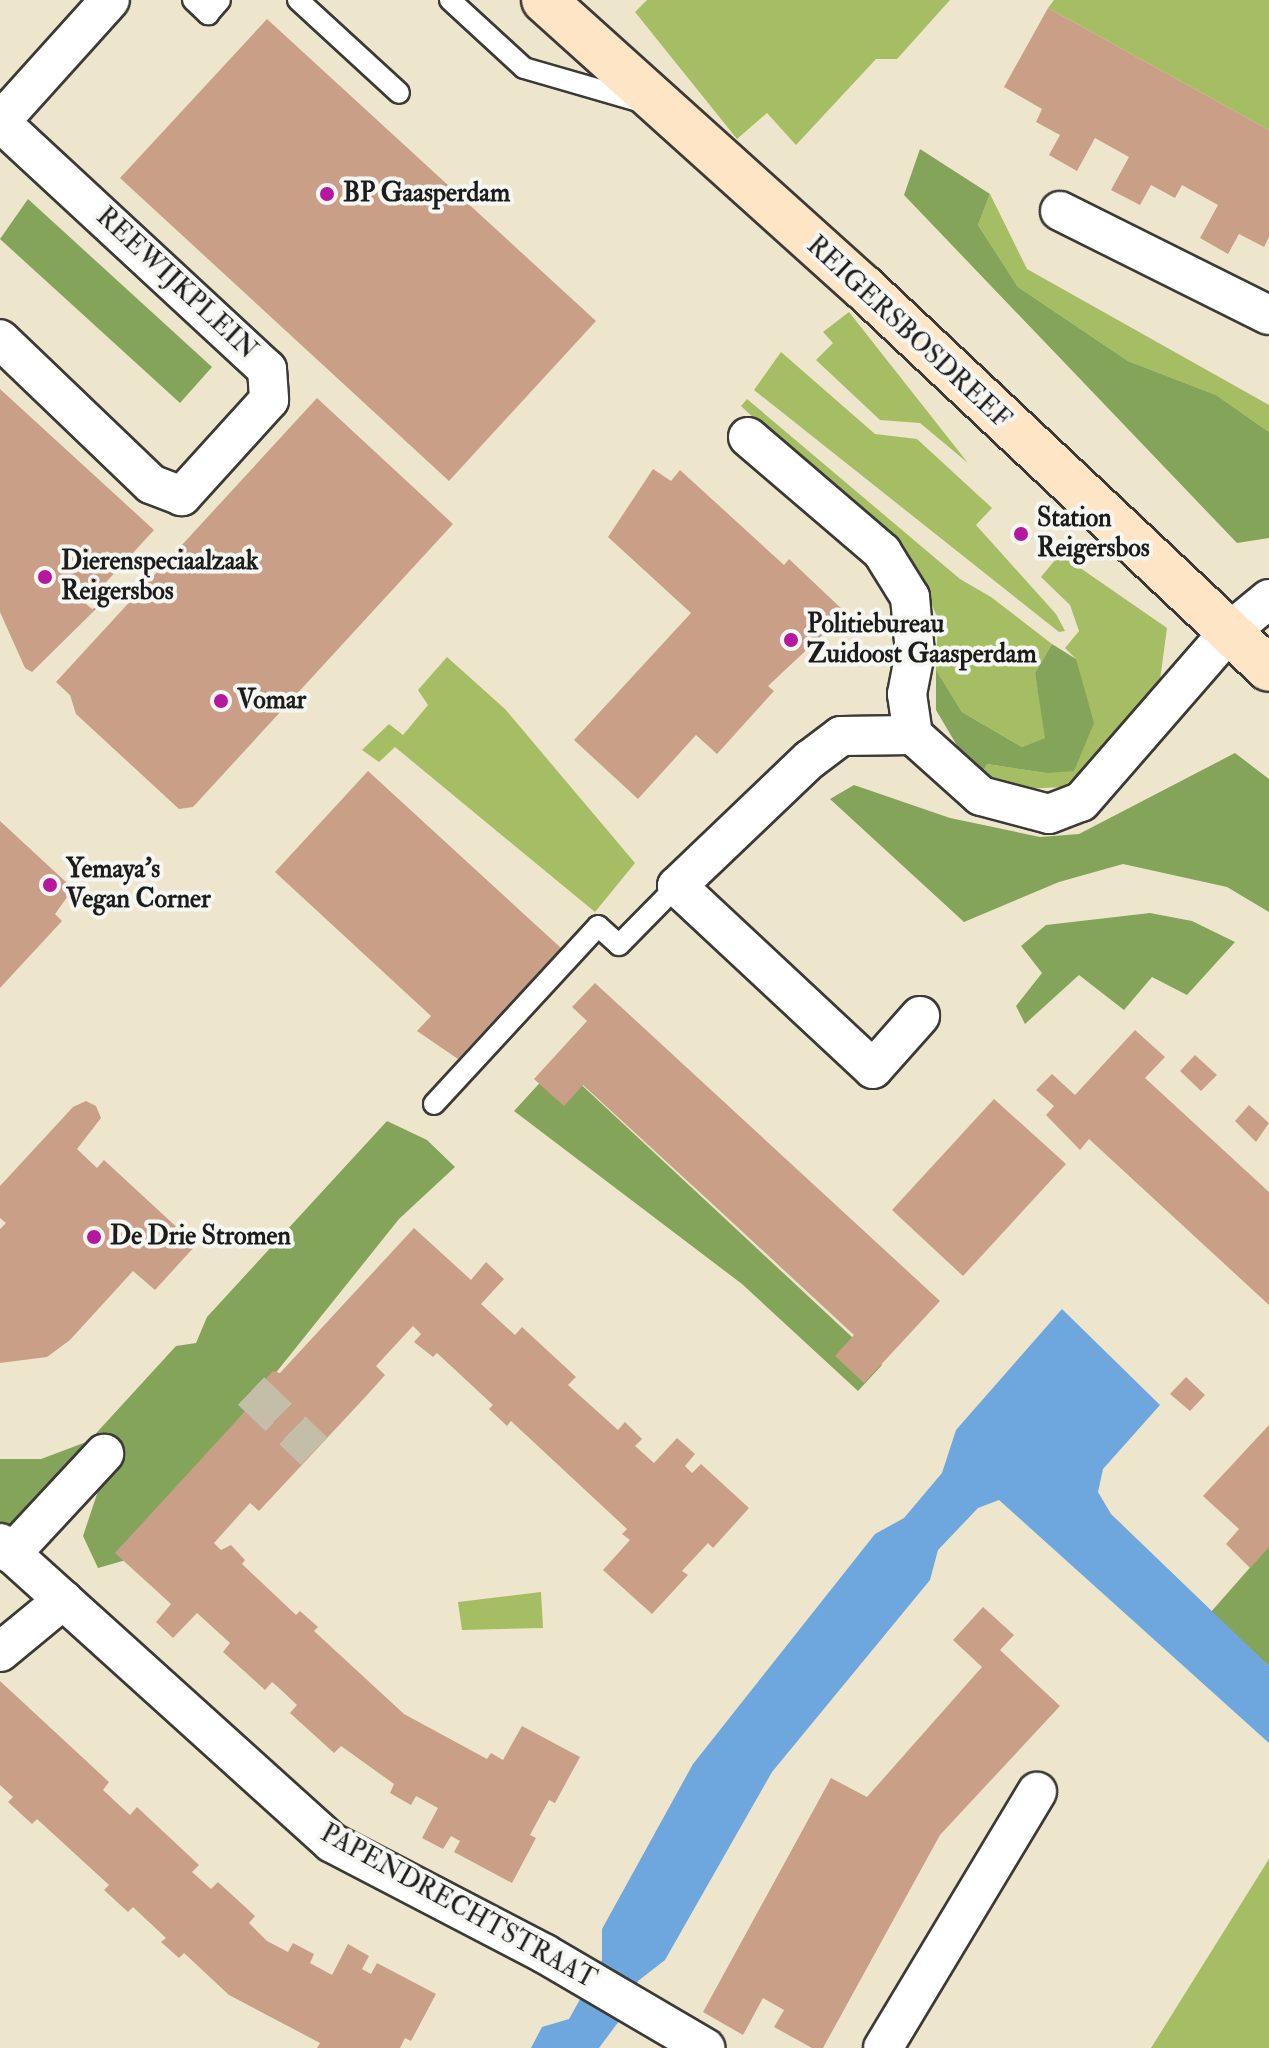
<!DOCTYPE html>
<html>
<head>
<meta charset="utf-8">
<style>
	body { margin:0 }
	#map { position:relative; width:1269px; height:2048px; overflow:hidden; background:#eee6cc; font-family:"IM FELL Double Pica",serif }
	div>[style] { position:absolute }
	.green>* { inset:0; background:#a5bd63 }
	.forest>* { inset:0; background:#84a459 }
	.water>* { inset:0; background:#6ea7de }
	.building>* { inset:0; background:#ca9f88 }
	.street-tunnel>* { height:38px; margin-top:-19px; transform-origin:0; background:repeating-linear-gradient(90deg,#c4bea9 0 38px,transparent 0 57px) }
	.roads { filter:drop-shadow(2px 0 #3c3a36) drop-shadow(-2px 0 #3c3a36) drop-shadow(0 2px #3c3a36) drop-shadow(0 -2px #3c3a36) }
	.lane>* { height:20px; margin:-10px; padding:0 10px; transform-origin:10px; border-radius:10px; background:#fff }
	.street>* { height:38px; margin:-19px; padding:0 19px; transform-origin:19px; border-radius:19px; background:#fff }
	.secondary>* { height:44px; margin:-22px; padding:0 22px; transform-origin:22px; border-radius:22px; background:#fde5c5 }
	.dots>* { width:22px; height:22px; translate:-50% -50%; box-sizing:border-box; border:4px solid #f6f6f2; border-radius:50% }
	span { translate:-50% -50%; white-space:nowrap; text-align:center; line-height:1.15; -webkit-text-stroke:8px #f6f6f2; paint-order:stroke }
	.poi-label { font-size:26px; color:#1c1c1c; font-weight:700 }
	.left { translate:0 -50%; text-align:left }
	.street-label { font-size:26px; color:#1c1c1c }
</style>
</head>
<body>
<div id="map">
	<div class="green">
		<div style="clip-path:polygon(647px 0,950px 0,897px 59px,876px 59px,796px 145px,767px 113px,737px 139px,635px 12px)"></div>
		<div style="clip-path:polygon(1054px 0,1269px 0,1269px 130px,1048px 8px)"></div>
		<div style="clip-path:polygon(990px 194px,1027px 269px,1269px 405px,1269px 432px,1216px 395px,1128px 361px,1018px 287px,978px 225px)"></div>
		<div style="clip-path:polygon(849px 312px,968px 463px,920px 423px,880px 420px,816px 360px,833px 343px,823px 332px)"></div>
		<div style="clip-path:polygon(781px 352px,875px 434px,917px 439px,992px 508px,976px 525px,1056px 614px,1065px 631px,1059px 632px,754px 390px)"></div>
		<div style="clip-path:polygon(747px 399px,960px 579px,991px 597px,1052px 644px,1035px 673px,1046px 738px,1022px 747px,962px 712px,936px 670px,938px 618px,912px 565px,741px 406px)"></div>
		<div style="clip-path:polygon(1060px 554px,1167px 628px,1158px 695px,1064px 787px,1022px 789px,982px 774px,987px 764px,1046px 773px,1076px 659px,1065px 648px,1079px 631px,1070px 605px,1041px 577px)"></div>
		<div style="clip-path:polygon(447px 657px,505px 709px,635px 863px,595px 912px,395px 747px,379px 762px,362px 750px,389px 724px,403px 735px,428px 705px,418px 690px)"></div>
		<div style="clip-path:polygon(541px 1592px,543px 1628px,462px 1630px,458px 1602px)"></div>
		<div style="clip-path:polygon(1269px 1859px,1269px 2048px,1151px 2048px)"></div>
	</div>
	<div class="forest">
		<div style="clip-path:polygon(920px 149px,990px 194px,978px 225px,1018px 287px,1128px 361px,1216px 395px,1269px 432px,1269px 538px,1237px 543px,904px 195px)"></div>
		<div style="clip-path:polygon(28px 199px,212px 367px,180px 403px,0 239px)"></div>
		<div style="clip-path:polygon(1052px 644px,1076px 659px,1094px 723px,1074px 771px,1046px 773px,987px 764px,982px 774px,959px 749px,936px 710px,936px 670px,962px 712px,1022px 747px,1045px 738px,1035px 673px)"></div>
		<div style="clip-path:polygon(1235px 753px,1269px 779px,1269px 912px,1227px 887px,1123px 864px,1059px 882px,964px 922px,830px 799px,854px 785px,950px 818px,1040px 837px,1079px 834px)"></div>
		<div style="clip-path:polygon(1150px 913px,1192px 921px,1235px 942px,1187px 995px,1152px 977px,1124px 1010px,1079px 975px,1025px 1024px,1016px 1006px,1042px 973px,1021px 946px,1046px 925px)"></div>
		<div style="clip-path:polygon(558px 1063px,882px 1365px,858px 1391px,742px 1284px,514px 1111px)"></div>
		<div style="clip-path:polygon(387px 1121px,427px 1140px,455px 1167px,399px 1219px,126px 1560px,98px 1568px,83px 1536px,102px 1479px,75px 1456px,0 1535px,0 1459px,41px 1459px,89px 1441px,176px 1346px,196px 1343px,207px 1317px)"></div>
		<div style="clip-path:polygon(1269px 1546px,1269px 1666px,1210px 1613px)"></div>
	</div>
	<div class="water">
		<div style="clip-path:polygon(1062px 1309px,1160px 1405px,1103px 1469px,1098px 1492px,1111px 1514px,1269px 1666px,1269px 1743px,999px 1500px,978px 1508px,938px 1550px,930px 1580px,772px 1772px,665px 1960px,638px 1981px,628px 2009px,599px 2048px,531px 2048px,542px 2027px,569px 2019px,602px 1960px,602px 1929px,693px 1764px,875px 1534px,904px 1518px,942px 1473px,956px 1430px)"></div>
	</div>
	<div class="building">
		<div style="clip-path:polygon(1048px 8px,1269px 130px,1269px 237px,1264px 247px,1239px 234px,1228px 254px,1200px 238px,1218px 205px,1182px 185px,1175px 198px,1151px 185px,1140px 205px,1111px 190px,1129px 157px,1095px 138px,1077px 171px,1049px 155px,1060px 135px,1036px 122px,1042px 109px,1004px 87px)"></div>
		<div style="clip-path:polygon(267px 19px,596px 321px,449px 481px,120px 178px)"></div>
		<div style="clip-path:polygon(0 389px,154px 530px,86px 604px,92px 609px,99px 606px,32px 672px,25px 668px,0 612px)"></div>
		<div style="clip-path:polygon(317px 398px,453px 524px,193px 807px,179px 809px,76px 714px,70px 695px,56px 682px)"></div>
		<div style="clip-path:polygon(653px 469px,671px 481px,680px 470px,784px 565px,789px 559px,846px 613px,768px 686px,774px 691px,717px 754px,696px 735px,638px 799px,574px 740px,691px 613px,608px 537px)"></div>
		<div style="clip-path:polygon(368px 771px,561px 948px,458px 1059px,417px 1031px,431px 1016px,275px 872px)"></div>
		<div style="clip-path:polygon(0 821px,66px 882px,70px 893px,55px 914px,62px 921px,0 988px)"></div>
		<div style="clip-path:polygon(595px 983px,940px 1301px,864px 1383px,835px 1356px,854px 1335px,719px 1210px,583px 1085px,564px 1106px,534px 1079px,587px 1021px,572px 1007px)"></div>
		<div style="clip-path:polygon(1135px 1030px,1165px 1057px,1145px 1078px,1269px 1192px,1269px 1305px,1089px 1139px,1080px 1150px,1046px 1115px,1054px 1106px,1036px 1090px,1052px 1074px,1075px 1095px)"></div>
		<div style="clip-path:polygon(1195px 1055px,1217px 1075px,1201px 1091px,1180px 1071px)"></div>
		<div style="clip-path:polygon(994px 1099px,1066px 1164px,963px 1276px,892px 1210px)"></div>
		<div style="clip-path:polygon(86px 1101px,96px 1106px,101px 1118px,77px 1149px,97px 1168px,104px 1160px,196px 1245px,155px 1290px,133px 1271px,70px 1340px,47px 1357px,0 1363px,0 1229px,6px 1223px,0 1218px,0 1186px,73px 1107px)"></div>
		<div style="clip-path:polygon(1249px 1105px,1269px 1123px,1256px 1142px,1235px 1121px)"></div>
		<div style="clip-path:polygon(414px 1228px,471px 1280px,486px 1262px,504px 1279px,481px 1304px,515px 1335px,522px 1327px,576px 1377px,568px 1385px,618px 1430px,625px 1422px,642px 1439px,635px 1446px,654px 1463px,677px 1438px,695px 1454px,685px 1466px,692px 1473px,701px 1464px,749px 1508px,713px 1548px,708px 1543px,682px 1571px,688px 1575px,652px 1614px,603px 1570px,630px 1540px,622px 1534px,627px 1529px,511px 1421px,507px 1426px,489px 1409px,493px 1405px,437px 1353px,433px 1357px,414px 1342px,421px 1334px,413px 1326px,376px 1366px,385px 1375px,369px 1393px,259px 1511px,250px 1503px,214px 1543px,221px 1550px,231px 1545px,245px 1560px,242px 1564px,296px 1615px,300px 1611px,318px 1627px,314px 1631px,404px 1714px,487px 1759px,491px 1753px,503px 1760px,522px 1726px,580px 1757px,555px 1803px,549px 1800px,530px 1835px,536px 1838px,512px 1883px,454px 1852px,460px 1841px,451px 1836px,443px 1849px,422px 1838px,438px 1808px,416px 1796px,411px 1805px,390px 1793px,394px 1784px,341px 1746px,334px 1753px,290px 1713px,297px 1705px,279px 1688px,272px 1682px,265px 1690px,223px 1652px,230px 1643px,197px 1613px,173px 1638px,156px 1622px,171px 1604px,115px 1553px,249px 1407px,244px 1403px,273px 1371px,280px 1373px)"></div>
		<div style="clip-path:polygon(1186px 1377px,1205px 1395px,1190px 1411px,1170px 1394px)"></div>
		<div style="clip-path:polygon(1269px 1425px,1269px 1547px,1250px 1568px,1226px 1544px,1239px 1529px,1203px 1496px)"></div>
		<div style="clip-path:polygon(983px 1607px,1014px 1635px,1000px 1650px,1060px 1706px,940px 1835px,823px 2048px,812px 2048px,774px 2027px,784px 2010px,763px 1998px,743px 2035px,703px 2012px,831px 1778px,867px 1797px,982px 1667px,953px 1640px)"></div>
		<div style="clip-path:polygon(0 1681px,109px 1782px,103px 1790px,118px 1804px,130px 1815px,137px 1807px,199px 1865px,192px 1872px,211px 1889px,218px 1882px,255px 1916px,249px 1923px,267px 1941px,288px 1952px,293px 1943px,314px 1954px,310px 1963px,332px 1975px,348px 1944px,369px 1956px,362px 1969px,371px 1974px,377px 1963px,436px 1994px,411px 2041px,405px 2038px,400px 2048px,317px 2048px,320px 2043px,229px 1995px,184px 1953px,179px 1958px,161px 1942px,166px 1938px,133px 1907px,128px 1912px,104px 1890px,109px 1885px,37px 1819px,32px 1824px,8px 1802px,13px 1797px,0 1785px)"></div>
	</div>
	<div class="street-tunnel">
		<div style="left:251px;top:1391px;width:87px;rotate:43.6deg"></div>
	</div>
	<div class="roads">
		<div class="lane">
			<div style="left:193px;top:0;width:21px;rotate:43deg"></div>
			<div style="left:208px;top:14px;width:18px;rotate:-49deg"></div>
			<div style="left:298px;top:0;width:137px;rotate:42.6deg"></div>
			<div style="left:450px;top:0;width:100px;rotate:42.6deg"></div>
			<div style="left:524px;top:68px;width:123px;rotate:16.1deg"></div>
			<div style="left:434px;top:1104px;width:242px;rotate:-47.3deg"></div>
			<div style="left:598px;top:926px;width:28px;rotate:42deg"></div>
			<div style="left:619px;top:945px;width:83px;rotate:-45.5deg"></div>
		</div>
		<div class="street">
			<div style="left:0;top:122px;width:364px;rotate:42.8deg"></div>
			<div style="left:267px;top:369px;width:31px;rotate:86deg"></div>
			<div style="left:269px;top:400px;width:130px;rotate:132.2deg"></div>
			<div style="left:182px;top:496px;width:33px;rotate:-159deg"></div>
			<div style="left:151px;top:484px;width:209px;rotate:-136.2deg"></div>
			<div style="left:0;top:122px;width:164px;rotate:-48deg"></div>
			<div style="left:1060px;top:211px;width:233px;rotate:26.5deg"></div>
			<div style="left:748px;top:437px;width:177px;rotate:40.6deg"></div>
			<div style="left:882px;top:552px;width:53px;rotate:58.1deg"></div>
			<div style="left:910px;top:597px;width:56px;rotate:84.9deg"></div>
			<div style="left:915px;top:653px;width:42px;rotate:101deg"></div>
			<div style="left:907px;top:694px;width:41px;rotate:81.7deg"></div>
			<div style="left:913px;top:735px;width:91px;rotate:41.9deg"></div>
			<div style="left:981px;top:796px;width:70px;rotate:14.8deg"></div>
			<div style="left:1049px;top:814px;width:34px;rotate:-21deg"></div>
			<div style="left:1081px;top:802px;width:225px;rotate:-49deg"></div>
			<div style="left:1229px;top:632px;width:52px;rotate:-39.5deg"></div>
			<div style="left:913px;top:735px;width:72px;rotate:179.2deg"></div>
			<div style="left:841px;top:736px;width:39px;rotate:143deg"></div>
			<div style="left:810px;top:759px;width:184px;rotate:136.3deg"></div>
			<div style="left:677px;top:886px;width:268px;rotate:43deg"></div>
			<div style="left:873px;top:1069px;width:71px;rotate:-48.4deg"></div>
			<div style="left:0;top:1543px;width:447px;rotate:42.1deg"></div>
			<div style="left:332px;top:1843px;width:240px;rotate:27.5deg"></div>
			<div style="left:545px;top:1954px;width:186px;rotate:30.4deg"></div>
			<div style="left:11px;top:1554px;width:137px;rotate:-47.1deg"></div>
			<div style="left:0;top:1652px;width:82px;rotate:-39.5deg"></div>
			<div style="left:883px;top:2048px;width:299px;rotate:-59deg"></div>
		</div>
		<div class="secondary">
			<div style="left:544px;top:0;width:429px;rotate:42deg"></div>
			<div style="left:863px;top:287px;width:557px;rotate:43.26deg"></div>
		</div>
	</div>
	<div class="dots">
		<div style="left:327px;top:194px;background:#b5179e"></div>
		<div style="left:1021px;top:534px;background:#b5179e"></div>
		<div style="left:45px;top:577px;background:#b5179e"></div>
		<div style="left:791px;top:640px;background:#b5179e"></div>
		<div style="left:221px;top:701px;background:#b5179e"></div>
		<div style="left:50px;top:885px;background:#b5179e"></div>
		<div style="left:94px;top:1237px;background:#b5179e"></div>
	</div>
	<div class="poi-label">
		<span class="left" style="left:343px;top:194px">BP Gaasperdam</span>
		<span class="left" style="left:1037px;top:534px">Station<br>Reigersbos</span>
		<span class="left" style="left:61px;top:577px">Dierenspeciaalzaak<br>Reigersbos</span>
		<span class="left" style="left:807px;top:640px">Politiebureau<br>Zuidoost Gaasperdam</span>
		<span class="left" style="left:237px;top:701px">Vomar</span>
		<span class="left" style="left:66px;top:885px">Yemaya's<br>Vegan Corner</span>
		<span class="left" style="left:110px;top:1237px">De Drie Stromen</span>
	</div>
	<div class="street-label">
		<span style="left:176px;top:284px;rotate:43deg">REEWIJKPLEIN</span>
		<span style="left:908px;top:333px;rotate:43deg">REIGERSBOSDREEF</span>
		<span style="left:458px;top:1907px;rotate:29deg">PAPENDRECHTSTRAAT</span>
	</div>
</div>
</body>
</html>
